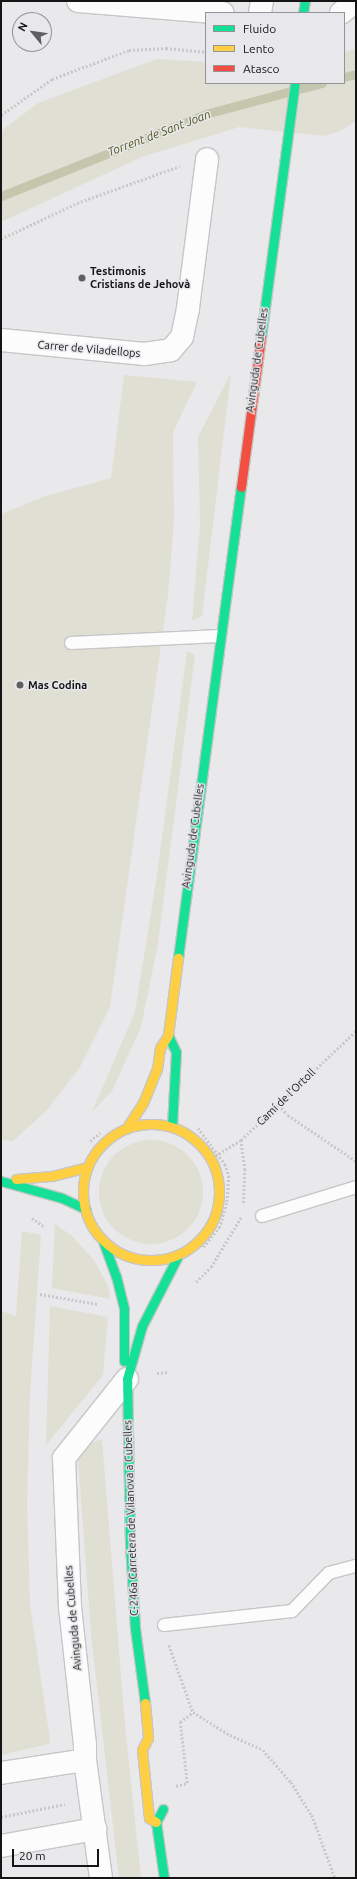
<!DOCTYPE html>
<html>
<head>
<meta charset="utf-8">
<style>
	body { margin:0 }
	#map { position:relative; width:357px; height:1879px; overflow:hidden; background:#e9e8ea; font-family:Ubuntu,sans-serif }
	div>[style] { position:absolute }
	.green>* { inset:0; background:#dfe0d3 }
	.round { border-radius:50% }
	.stream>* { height:9px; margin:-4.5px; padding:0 4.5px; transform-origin:4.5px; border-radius:4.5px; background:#c4c7ad }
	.path>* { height:2.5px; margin-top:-1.25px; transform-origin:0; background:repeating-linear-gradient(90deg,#cac9ca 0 2px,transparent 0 4px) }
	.roads { filter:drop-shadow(1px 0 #c7c6c7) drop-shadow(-1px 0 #c7c6c7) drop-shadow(0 1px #c7c6c7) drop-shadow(0 -1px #c7c6c7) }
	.lane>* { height:12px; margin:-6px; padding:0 6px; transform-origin:6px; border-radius:6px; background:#fcfcfc }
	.street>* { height:22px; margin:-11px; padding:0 11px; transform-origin:11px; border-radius:11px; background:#fcfcfc }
	.fast>* { height:9px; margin:-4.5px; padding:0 4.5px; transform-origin:4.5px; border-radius:4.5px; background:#16e098 }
	.slow>* { height:9px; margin:-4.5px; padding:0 4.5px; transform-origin:4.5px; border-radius:4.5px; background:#ffcf43 }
	.slow>.ring { margin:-4.5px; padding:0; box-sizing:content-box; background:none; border:9px solid #ffcf43; border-radius:50% }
	.jam>* { height:9px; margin:-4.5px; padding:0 4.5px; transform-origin:4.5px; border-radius:4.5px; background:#f24e42 }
	.dots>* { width:11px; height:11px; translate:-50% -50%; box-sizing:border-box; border:2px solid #e8e7eb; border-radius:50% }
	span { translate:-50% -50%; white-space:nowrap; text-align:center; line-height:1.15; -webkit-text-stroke:3px #e8e7eb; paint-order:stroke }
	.poi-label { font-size:11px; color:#161516; font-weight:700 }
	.left { translate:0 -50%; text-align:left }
	.street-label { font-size:11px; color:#161516 }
	.water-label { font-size:12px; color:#515618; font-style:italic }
	.frame { position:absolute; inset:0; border:2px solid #161516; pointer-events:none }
	.legend { position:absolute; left:205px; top:12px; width:140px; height:72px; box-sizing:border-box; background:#e8e7eb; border:1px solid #949396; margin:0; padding:5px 7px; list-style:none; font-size:12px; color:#161516 }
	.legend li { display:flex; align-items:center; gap:8px; height:20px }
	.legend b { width:20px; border:1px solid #949396 }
	.north { position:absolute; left:12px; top:12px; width:40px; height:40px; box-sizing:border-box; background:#e8e7eb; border:1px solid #949396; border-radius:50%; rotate:299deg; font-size:11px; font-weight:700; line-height:16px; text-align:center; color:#161516 }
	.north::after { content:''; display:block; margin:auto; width:14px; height:18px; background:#605f60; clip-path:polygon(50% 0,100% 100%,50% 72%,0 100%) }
	.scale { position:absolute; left:12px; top:1849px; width:87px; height:18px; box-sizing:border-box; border:2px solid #161516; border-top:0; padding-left:5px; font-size:12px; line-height:14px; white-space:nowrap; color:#161516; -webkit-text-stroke:3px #e8e7eb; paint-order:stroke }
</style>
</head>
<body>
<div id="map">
	<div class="green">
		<div style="clip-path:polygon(356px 49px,356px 121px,340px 131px,324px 136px,239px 127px,142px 157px,1px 222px,1px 131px,38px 103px,157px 59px,206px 62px,206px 83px,344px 83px,344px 52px)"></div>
		<div style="clip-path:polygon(231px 373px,202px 616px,192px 621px,200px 524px,198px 437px)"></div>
		<div style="clip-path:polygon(124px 375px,197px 382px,173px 432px,174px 520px,168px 595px,110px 1007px,80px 1067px,47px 1110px,13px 1141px,1px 1140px,1px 514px,43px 497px,111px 478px)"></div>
		<div style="clip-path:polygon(187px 651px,195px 655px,158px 943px,141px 1027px,112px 1091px,92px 1112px,135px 1012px,157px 875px)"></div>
		<div class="round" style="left:99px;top:1140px;width:104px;height:104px"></div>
		<div style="clip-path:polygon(55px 1224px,72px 1236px,94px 1260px,108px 1286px,110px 1299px,52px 1288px)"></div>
		<div style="clip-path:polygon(22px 1231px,41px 1235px,30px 1394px,27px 1505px,30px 1605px,50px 1740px,49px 1744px,1px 1755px,1px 1311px,16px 1316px)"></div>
		<div style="clip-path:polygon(50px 1306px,108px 1317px,103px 1375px,46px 1445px)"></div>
		<div style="clip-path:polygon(102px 1439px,125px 1725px,141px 1878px,119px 1878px,91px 1634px,78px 1458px,89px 1444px)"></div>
	</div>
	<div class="stream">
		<div style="left:344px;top:77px;width:12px;rotate:-14deg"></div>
		<div style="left:1px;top:196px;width:224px;rotate:-21.8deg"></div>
		<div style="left:209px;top:113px;width:117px;rotate:-14.9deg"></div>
	</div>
	<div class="path">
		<div style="left:1px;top:115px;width:62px;rotate:-35.2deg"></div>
		<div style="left:52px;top:79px;width:82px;rotate:-20.6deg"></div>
		<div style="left:129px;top:50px;width:37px;rotate:-3deg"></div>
		<div style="left:166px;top:48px;width:40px;rotate:5.7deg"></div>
		<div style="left:1px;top:239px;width:84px;rotate:-25.3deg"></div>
		<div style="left:77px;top:203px;width:109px;rotate:-19.8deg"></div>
		<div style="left:279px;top:1105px;width:13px;rotate:48deg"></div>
		<div style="left:288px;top:1115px;width:82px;rotate:34.1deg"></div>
		<div style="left:198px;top:1128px;width:45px;rotate:53.1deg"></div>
		<div style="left:225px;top:1164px;width:13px;rotate:72deg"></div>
		<div style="left:229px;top:1176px;width:27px;rotate:94deg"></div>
		<div style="left:227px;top:1203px;width:25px;rotate:106deg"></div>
		<div style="left:220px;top:1227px;width:27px;rotate:129deg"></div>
		<div style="left:241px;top:1140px;width:29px;rotate:82deg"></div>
		<div style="left:245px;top:1169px;width:36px;rotate:92deg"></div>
		<div style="left:90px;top:1141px;width:13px;rotate:-39deg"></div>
		<div style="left:212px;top:1158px;width:34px;rotate:-32deg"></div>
		<div style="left:241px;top:1140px;width:158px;rotate:-43.5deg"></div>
		<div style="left:32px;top:1218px;width:16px;rotate:35deg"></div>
		<div style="left:196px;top:1282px;width:21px;rotate:-45deg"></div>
		<div style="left:211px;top:1267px;width:58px;rotate:-59deg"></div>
		<div style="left:40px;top:1294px;width:58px;rotate:10deg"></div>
		<div style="left:157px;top:1373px;width:11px;rotate:-5deg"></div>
		<div style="left:169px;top:1645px;width:71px;rotate:70.3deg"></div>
		<div style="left:193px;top:1712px;width:44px;rotate:31.9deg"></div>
		<div style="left:230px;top:1735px;width:36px;rotate:24deg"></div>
		<div style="left:263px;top:1750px;width:43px;rotate:48.8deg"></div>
		<div style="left:291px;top:1782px;width:39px;rotate:58deg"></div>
		<div style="left:312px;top:1815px;width:67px;rotate:69.9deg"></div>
		<div style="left:176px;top:1786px;width:11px;rotate:-15deg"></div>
		<div style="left:187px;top:1783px;width:61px;rotate:-96.5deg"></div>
		<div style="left:180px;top:1722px;width:16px;rotate:-38deg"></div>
		<div style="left:1px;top:1817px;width:65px;rotate:-11.5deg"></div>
	</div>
	<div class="roads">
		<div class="lane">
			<div style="left:71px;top:643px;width:149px;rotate:-2.7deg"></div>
			<div style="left:262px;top:1216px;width:98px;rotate:-17.1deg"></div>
			<div style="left:164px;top:1625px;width:129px;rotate:-6.2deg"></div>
			<div style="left:292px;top:1611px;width:53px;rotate:-45.8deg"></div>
			<div style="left:329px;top:1573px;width:28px;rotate:-15deg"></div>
		</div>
		<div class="street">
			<div style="left:78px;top:1px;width:145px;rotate:4.7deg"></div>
			<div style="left:260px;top:13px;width:12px;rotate:-81deg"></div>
			<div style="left:341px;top:13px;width:19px;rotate:-39deg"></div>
			<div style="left:1px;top:340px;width:144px;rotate:5.6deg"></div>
			<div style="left:144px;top:354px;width:27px;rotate:-8deg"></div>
			<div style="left:171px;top:350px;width:17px;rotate:-50deg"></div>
			<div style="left:182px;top:337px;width:30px;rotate:-78deg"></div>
			<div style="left:188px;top:308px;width:150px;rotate:-82.7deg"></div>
			<div style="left:1px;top:1773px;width:85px;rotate:-8.8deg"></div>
			<div style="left:1px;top:1846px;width:96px;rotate:-10.3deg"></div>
			<div style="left:101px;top:1878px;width:119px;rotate:-97.7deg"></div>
			<div style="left:85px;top:1760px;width:15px;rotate:-90deg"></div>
			<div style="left:85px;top:1745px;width:139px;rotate:-96.2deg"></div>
			<div style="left:70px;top:1607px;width:149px;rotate:-92.3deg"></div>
			<div style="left:64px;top:1458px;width:101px;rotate:-51.4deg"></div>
		</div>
		<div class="fast">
			<div style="left:303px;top:13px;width:12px;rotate:-81deg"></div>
			<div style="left:261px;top:337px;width:256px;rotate:-82.4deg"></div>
			<div style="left:178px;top:958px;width:475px;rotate:-82.4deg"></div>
			<div style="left:168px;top:1035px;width:19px;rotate:65deg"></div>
			<div style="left:176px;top:1052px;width:74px;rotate:93.1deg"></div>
			<div style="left:1px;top:1181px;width:63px;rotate:15.6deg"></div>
			<div style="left:62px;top:1198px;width:26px;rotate:25deg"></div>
			<div style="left:103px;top:1241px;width:37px;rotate:70deg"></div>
			<div style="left:116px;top:1276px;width:34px;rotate:76deg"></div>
			<div style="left:124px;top:1309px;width:52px;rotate:90deg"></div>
			<div style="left:145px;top:1703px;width:76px;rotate:-97.6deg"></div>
			<div style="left:135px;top:1628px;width:83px;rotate:-93.4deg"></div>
			<div style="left:130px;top:1545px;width:166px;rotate:-91deg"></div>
			<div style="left:127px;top:1379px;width:55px;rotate:-74.2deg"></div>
			<div style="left:142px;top:1326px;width:79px;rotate:-62.8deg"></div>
			<div style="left:163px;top:1809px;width:15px;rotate:118deg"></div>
			<div style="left:156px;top:1822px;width:57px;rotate:81.9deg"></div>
		</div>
		<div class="slow">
			<div class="ring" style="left:83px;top:1124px;width:127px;height:127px"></div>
			<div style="left:126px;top:1129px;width:31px;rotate:-57deg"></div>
			<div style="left:143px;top:1103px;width:37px;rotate:-68deg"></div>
			<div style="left:157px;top:1069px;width:21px;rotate:-82deg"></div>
			<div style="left:160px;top:1048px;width:15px;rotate:-58deg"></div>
			<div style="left:168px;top:1035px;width:78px;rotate:-82.6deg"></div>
			<div style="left:16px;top:1179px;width:36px;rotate:-5deg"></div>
			<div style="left:52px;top:1176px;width:36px;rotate:-14deg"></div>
			<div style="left:145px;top:1703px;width:35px;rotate:85deg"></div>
			<div style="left:148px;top:1738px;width:13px;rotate:117deg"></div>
			<div style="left:142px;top:1750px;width:68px;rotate:84.1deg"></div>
			<div style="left:149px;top:1818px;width:8px;rotate:30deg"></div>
		</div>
		<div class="jam">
			<div style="left:241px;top:487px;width:151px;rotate:-82.4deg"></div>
		</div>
	</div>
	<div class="dots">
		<div style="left:82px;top:278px;background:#605f60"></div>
		<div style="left:20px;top:685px;background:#605f60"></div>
	</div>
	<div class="poi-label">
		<span class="left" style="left:90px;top:278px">Testimonis<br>Cristians de Jehovà</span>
		<span class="left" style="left:28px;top:685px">Mas Codina</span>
	</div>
	<div class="street-label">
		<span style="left:89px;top:349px;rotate:5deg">Carrer de Viladellops</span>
		<span style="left:257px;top:360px;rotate:-82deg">Avinguda de Cubelles</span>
		<span style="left:193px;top:836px;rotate:-82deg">Avinguda de Cubelles</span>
		<span style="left:286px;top:1097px;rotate:-44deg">Camí de l'Ortoll</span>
		<span style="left:131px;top:1518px;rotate:-92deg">C-246a Carretera de Vilanova a Cubelles</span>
		<span style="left:73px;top:1618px;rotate:-95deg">Avinguda de Cubelles</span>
	</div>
	<div class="water-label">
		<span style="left:159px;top:133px;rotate:-21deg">Torrent de Sant Joan</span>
	</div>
	<div class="frame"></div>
	<ul class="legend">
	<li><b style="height:5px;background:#16e098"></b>Fluido</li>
	<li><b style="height:5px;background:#ffcf43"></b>Lento</li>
	<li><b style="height:5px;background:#f24e42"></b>Atasco</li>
	</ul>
	<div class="north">N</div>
	<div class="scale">20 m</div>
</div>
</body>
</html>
